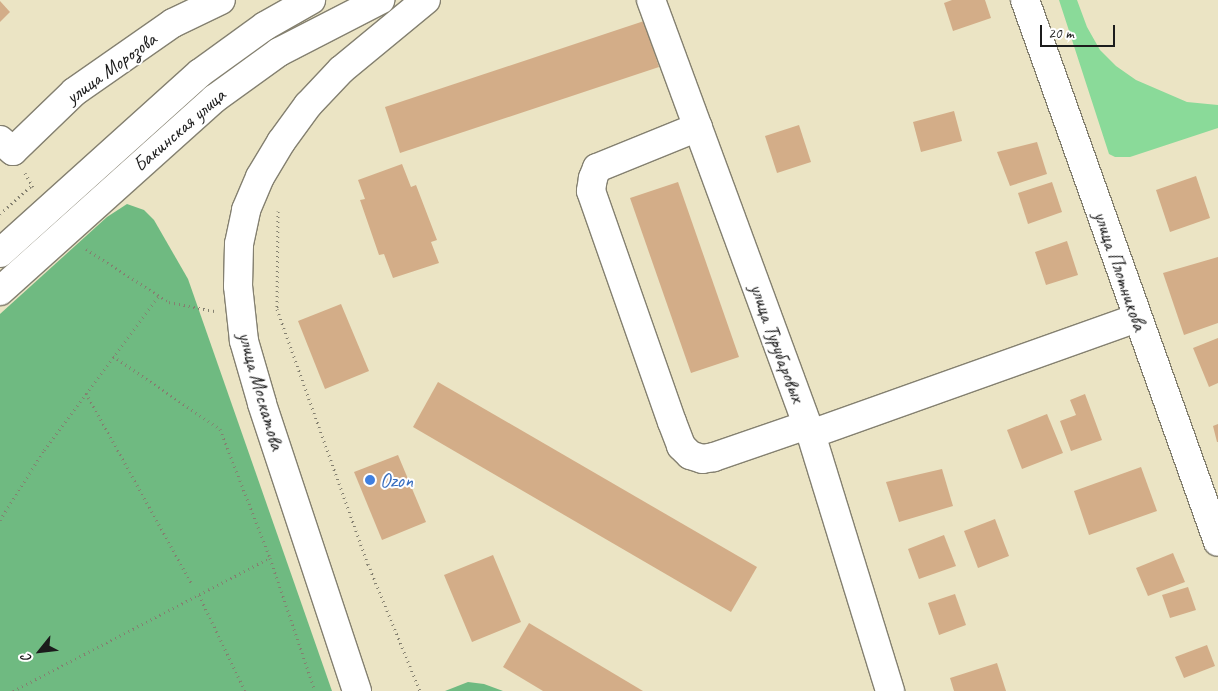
<!DOCTYPE html>
<html>
<head>
<meta charset="utf-8">
<style>
	body { margin:0 }
	#map { position:relative; width:1218px; height:691px; overflow:hidden; background:#ebe4c4; font-family:Caveat,sans-serif }
	div>[style] { position:absolute }
	.green>* { inset:0; background:#8ada99 }
	.forest>* { inset:0; background:#6fba81 }
	.building>* { inset:0; background:#d3ad88 }
	.path>* { height:3px; margin-top:-1.5px; transform-origin:0; background:repeating-linear-gradient(90deg,#848070 0 1px,transparent 0 5px) }
	.roads { filter:drop-shadow(1px 0 #848070) drop-shadow(-1px 0 #848070) drop-shadow(0 1px #848070) drop-shadow(0 -1px #848070) }
	.minor>* { height:28px; margin:-14px; padding:0 14px; transform-origin:14px; border-radius:14px; background:#fff }
	.major>* { height:28px; margin:-14px; padding:0 14px; transform-origin:14px; border-radius:14px; background:#fff }
	.dots>* { width:14px; height:14px; translate:-50% -50%; box-sizing:border-box; border:2px solid #fff; border-radius:50% }
	span { translate:-50% -50%; white-space:nowrap; text-align:center; line-height:1.15; -webkit-text-stroke:4px #fff; paint-order:stroke }
	.street-label { font-size:20px; color:#1c1c1c }
	.shop-label { font-size:20px; color:#366cbe }
	.left { translate:0 -50%; text-align:left }
	.north { position:absolute; left:15px; top:626px; width:50px; height:50px; -webkit-text-stroke:4px #fff; paint-order:stroke; rotate:241deg; font-size:14px; font-weight:700; line-height:20px; text-align:center; color:#1c1c1c }
	.north::after { content:''; display:block; margin:auto; width:18px; height:22px; background:#1c1c1c; clip-path:polygon(50% 0,100% 100%,50% 72%,0 100%) }
	.scale { position:absolute; left:1040px; top:25px; width:75px; height:22px; box-sizing:border-box; border:2px solid #1c1c1c; border-top:0; padding-left:6px; font-size:15px; line-height:18px; white-space:nowrap; color:#1c1c1c; -webkit-text-stroke:4px #fff; paint-order:stroke }
</style>
</head>
<body>
<div id="map">
	<div class="green">
		<div style="clip-path:polygon(1059px 0,1077px 0,1087px 27px,1100px 50px,1116px 66px,1136px 80px,1187px 102px,1218px 105px,1218px 128px,1130px 157px,1115px 157px,1109px 154px)"></div>
	</div>
	<div class="forest">
		<div style="clip-path:polygon(127px 204px,144px 210px,154px 220px,188px 279px,332px 691px,0 691px,0 314px,107px 217px)"></div>
		<div style="clip-path:polygon(468px 682px,484px 684px,503px 691px,445px 691px)"></div>
	</div>
	<div class="building">
		<div style="clip-path:polygon(952px 0,985px 0,991px 18px,953px 31px,944px 3px)"></div>
		<div style="clip-path:polygon(0 1px,10px 12px,0 22px)"></div>
		<div style="clip-path:polygon(644px 21px,659px 67px,400px 153px,385px 107px)"></div>
		<div style="clip-path:polygon(954px 111px,962px 141px,921px 152px,913px 122px)"></div>
		<div style="clip-path:polygon(799px 125px,811px 162px,777px 173px,765px 136px)"></div>
		<div style="clip-path:polygon(1037px 142px,1047px 174px,1010px 186px,997px 152px)"></div>
		<div style="clip-path:polygon(402px 164px,411px 187px,416px 185px,437px 240px,431px 242px,439px 263px,393px 278px,384px 254px,379px 255px,360px 200px,365px 199px,358px 180px)"></div>
		<div style="clip-path:polygon(1196px 176px,1210px 218px,1170px 232px,1156px 190px)"></div>
		<div style="clip-path:polygon(678px 182px,739px 357px,691px 373px,630px 198px)"></div>
		<div style="clip-path:polygon(1052px 182px,1062px 212px,1028px 224px,1018px 193px)"></div>
		<div style="clip-path:polygon(1067px 241px,1078px 275px,1046px 285px,1035px 252px)"></div>
		<div style="clip-path:polygon(1218px 257px,1218px 323px,1184px 335px,1163px 273px)"></div>
		<div style="clip-path:polygon(341px 304px,369px 371px,325px 389px,298px 321px)"></div>
		<div style="clip-path:polygon(1218px 338px,1218px 383px,1209px 387px,1193px 348px)"></div>
		<div style="clip-path:polygon(438px 382px,757px 567px,731px 612px,413px 427px)"></div>
		<div style="clip-path:polygon(1085px 394px,1102px 440px,1071px 451px,1060px 421px,1076px 415px,1070px 400px)"></div>
		<div style="clip-path:polygon(1047px 414px,1063px 453px,1022px 469px,1007px 430px)"></div>
		<div style="clip-path:polygon(1218px 424px,1218px 442px,1217px 442px,1213px 426px)"></div>
		<div style="clip-path:polygon(398px 455px,426px 522px,382px 540px,354px 472px)"></div>
		<div style="clip-path:polygon(1141px 467px,1157px 511px,1089px 535px,1074px 491px)"></div>
		<div style="clip-path:polygon(942px 469px,953px 506px,899px 522px,886px 482px)"></div>
		<div style="clip-path:polygon(995px 519px,1009px 556px,978px 568px,964px 531px)"></div>
		<div style="clip-path:polygon(944px 535px,956px 566px,919px 579px,908px 549px)"></div>
		<div style="clip-path:polygon(1173px 553px,1185px 582px,1148px 596px,1136px 568px)"></div>
		<div style="clip-path:polygon(493px 555px,521px 622px,472px 642px,444px 575px)"></div>
		<div style="clip-path:polygon(1188px 587px,1196px 610px,1170px 618px,1162px 595px)"></div>
		<div style="clip-path:polygon(955px 594px,966px 625px,939px 635px,928px 603px)"></div>
		<div style="clip-path:polygon(529px 623px,643px 691px,543px 691px,503px 667px)"></div>
		<div style="clip-path:polygon(1207px 645px,1215px 666px,1184px 678px,1175px 657px)"></div>
		<div style="clip-path:polygon(997px 663px,1006px 691px,954px 691px,950px 678px)"></div>
	</div>
	<div class="path">
		<div style="left:25px;top:173px;width:16px;rotate:60deg"></div>
		<div style="left:278px;top:211px;width:98px;rotate:90.6deg"></div>
		<div style="left:277px;top:309px;width:271px;rotate:70.4deg"></div>
		<div style="left:368px;top:564px;width:137px;rotate:67.7deg"></div>
		<div style="left:0;top:214px;width:43px;rotate:-42.2deg"></div>
		<div style="left:86px;top:249px;width:98px;rotate:32.6deg"></div>
		<div style="left:169px;top:302px;width:46px;rotate:11.3deg"></div>
		<div style="left:113px;top:356px;width:130px;rotate:34.3deg"></div>
		<div style="left:220px;top:429px;width:138px;rotate:68.8deg"></div>
		<div style="left:270px;top:558px;width:140px;rotate:71.3deg"></div>
		<div style="left:86px;top:393px;width:218px;rotate:61deg"></div>
		<div style="left:0;top:520px;width:83px;rotate:-57.8deg"></div>
		<div style="left:44px;top:450px;width:193px;rotate:-53.4deg"></div>
		<div style="left:199px;top:595px;width:106px;rotate:64.4deg"></div>
		<div style="left:13px;top:691px;width:289px;rotate:-27.4deg"></div>
	</div>
	<div class="roads">
		<div class="minor">
			<div style="left:651px;top:0;width:463px;rotate:69.8deg"></div>
			<div style="left:811px;top:434px;width:269px;rotate:72.9deg"></div>
			<div style="left:1025px;top:0;width:575px;rotate:70.4deg"></div>
			<div style="left:698px;top:127px;width:109px;rotate:157.9deg"></div>
			<div style="left:597px;top:168px;width:11px;rotate:112deg"></div>
			<div style="left:593px;top:178px;width:13px;rotate:99deg"></div>
			<div style="left:591px;top:191px;width:245px;rotate:70.7deg"></div>
			<div style="left:672px;top:422px;width:26px;rotate:69deg"></div>
			<div style="left:681px;top:446px;width:13px;rotate:45deg"></div>
			<div style="left:690px;top:455px;width:13px;rotate:18deg"></div>
			<div style="left:702px;top:459px;width:12px;rotate:-9deg"></div>
			<div style="left:714px;top:457px;width:98px;rotate:-19deg"></div>
			<div style="left:0;top:140px;width:17px;rotate:40deg"></div>
			<div style="left:13px;top:151px;width:85px;rotate:-44deg"></div>
			<div style="left:74px;top:92px;width:121px;rotate:-34.9deg"></div>
			<div style="left:173px;top:23px;width:53px;rotate:-25.6deg"></div>
			<div style="left:811px;top:434px;width:345px;rotate:-19.6deg"></div>
			<div style="left:357px;top:691px;width:303px;rotate:-108.3deg"></div>
			<div style="left:262px;top:403px;width:65px;rotate:-106.2deg"></div>
			<div style="left:244px;top:341px;width:55px;rotate:-96.2deg"></div>
			<div style="left:238px;top:286px;width:42px;rotate:-88.6deg"></div>
			<div style="left:239px;top:244px;width:35px;rotate:-78deg"></div>
			<div style="left:246px;top:210px;width:36px;rotate:-67deg"></div>
			<div style="left:260px;top:177px;width:41px;rotate:-59deg"></div>
			<div style="left:281px;top:142px;width:46px;rotate:-53.9deg"></div>
			<div style="left:308px;top:105px;width:48px;rotate:-46.7deg"></div>
			<div style="left:341px;top:70px;width:110px;rotate:-39.5deg"></div>
		</div>
		<div class="major">
			<div style="left:0;top:253px;width:269px;rotate:-42deg"></div>
			<div style="left:200px;top:73px;width:80px;rotate:-35.9deg"></div>
			<div style="left:265px;top:26px;width:53px;rotate:-29.5deg"></div>
			<div style="left:0;top:291px;width:288px;rotate:-41.9deg"></div>
			<div style="left:214px;top:99px;width:80px;rotate:-35.9deg"></div>
			<div style="left:279px;top:52px;width:114px;rotate:-27.2deg"></div>
		</div>
	</div>
	<div class="dots">
		<div style="left:370px;top:480px;background:#3f7fe0"></div>
	</div>
	<div class="street-label">
		<span style="left:111px;top:68px;rotate:-36deg">улица Морозова</span>
		<span style="left:179px;top:130px;rotate:-41deg">Бакинская улица</span>
		<span style="left:1120px;top:271px;rotate:71deg">улица Плотникова</span>
		<span style="left:777px;top:343px;rotate:70deg">улица Турубаровых</span>
		<span style="left:261px;top:391px;rotate:74deg">улица Москатова</span>
	</div>
	<div class="shop-label">
		<span class="left" style="left:380px;top:480px">Ozon</span>
	</div>
	<div class="north">С</div>
	<div class="scale">20 m</div>
</div>
</body>
</html>
